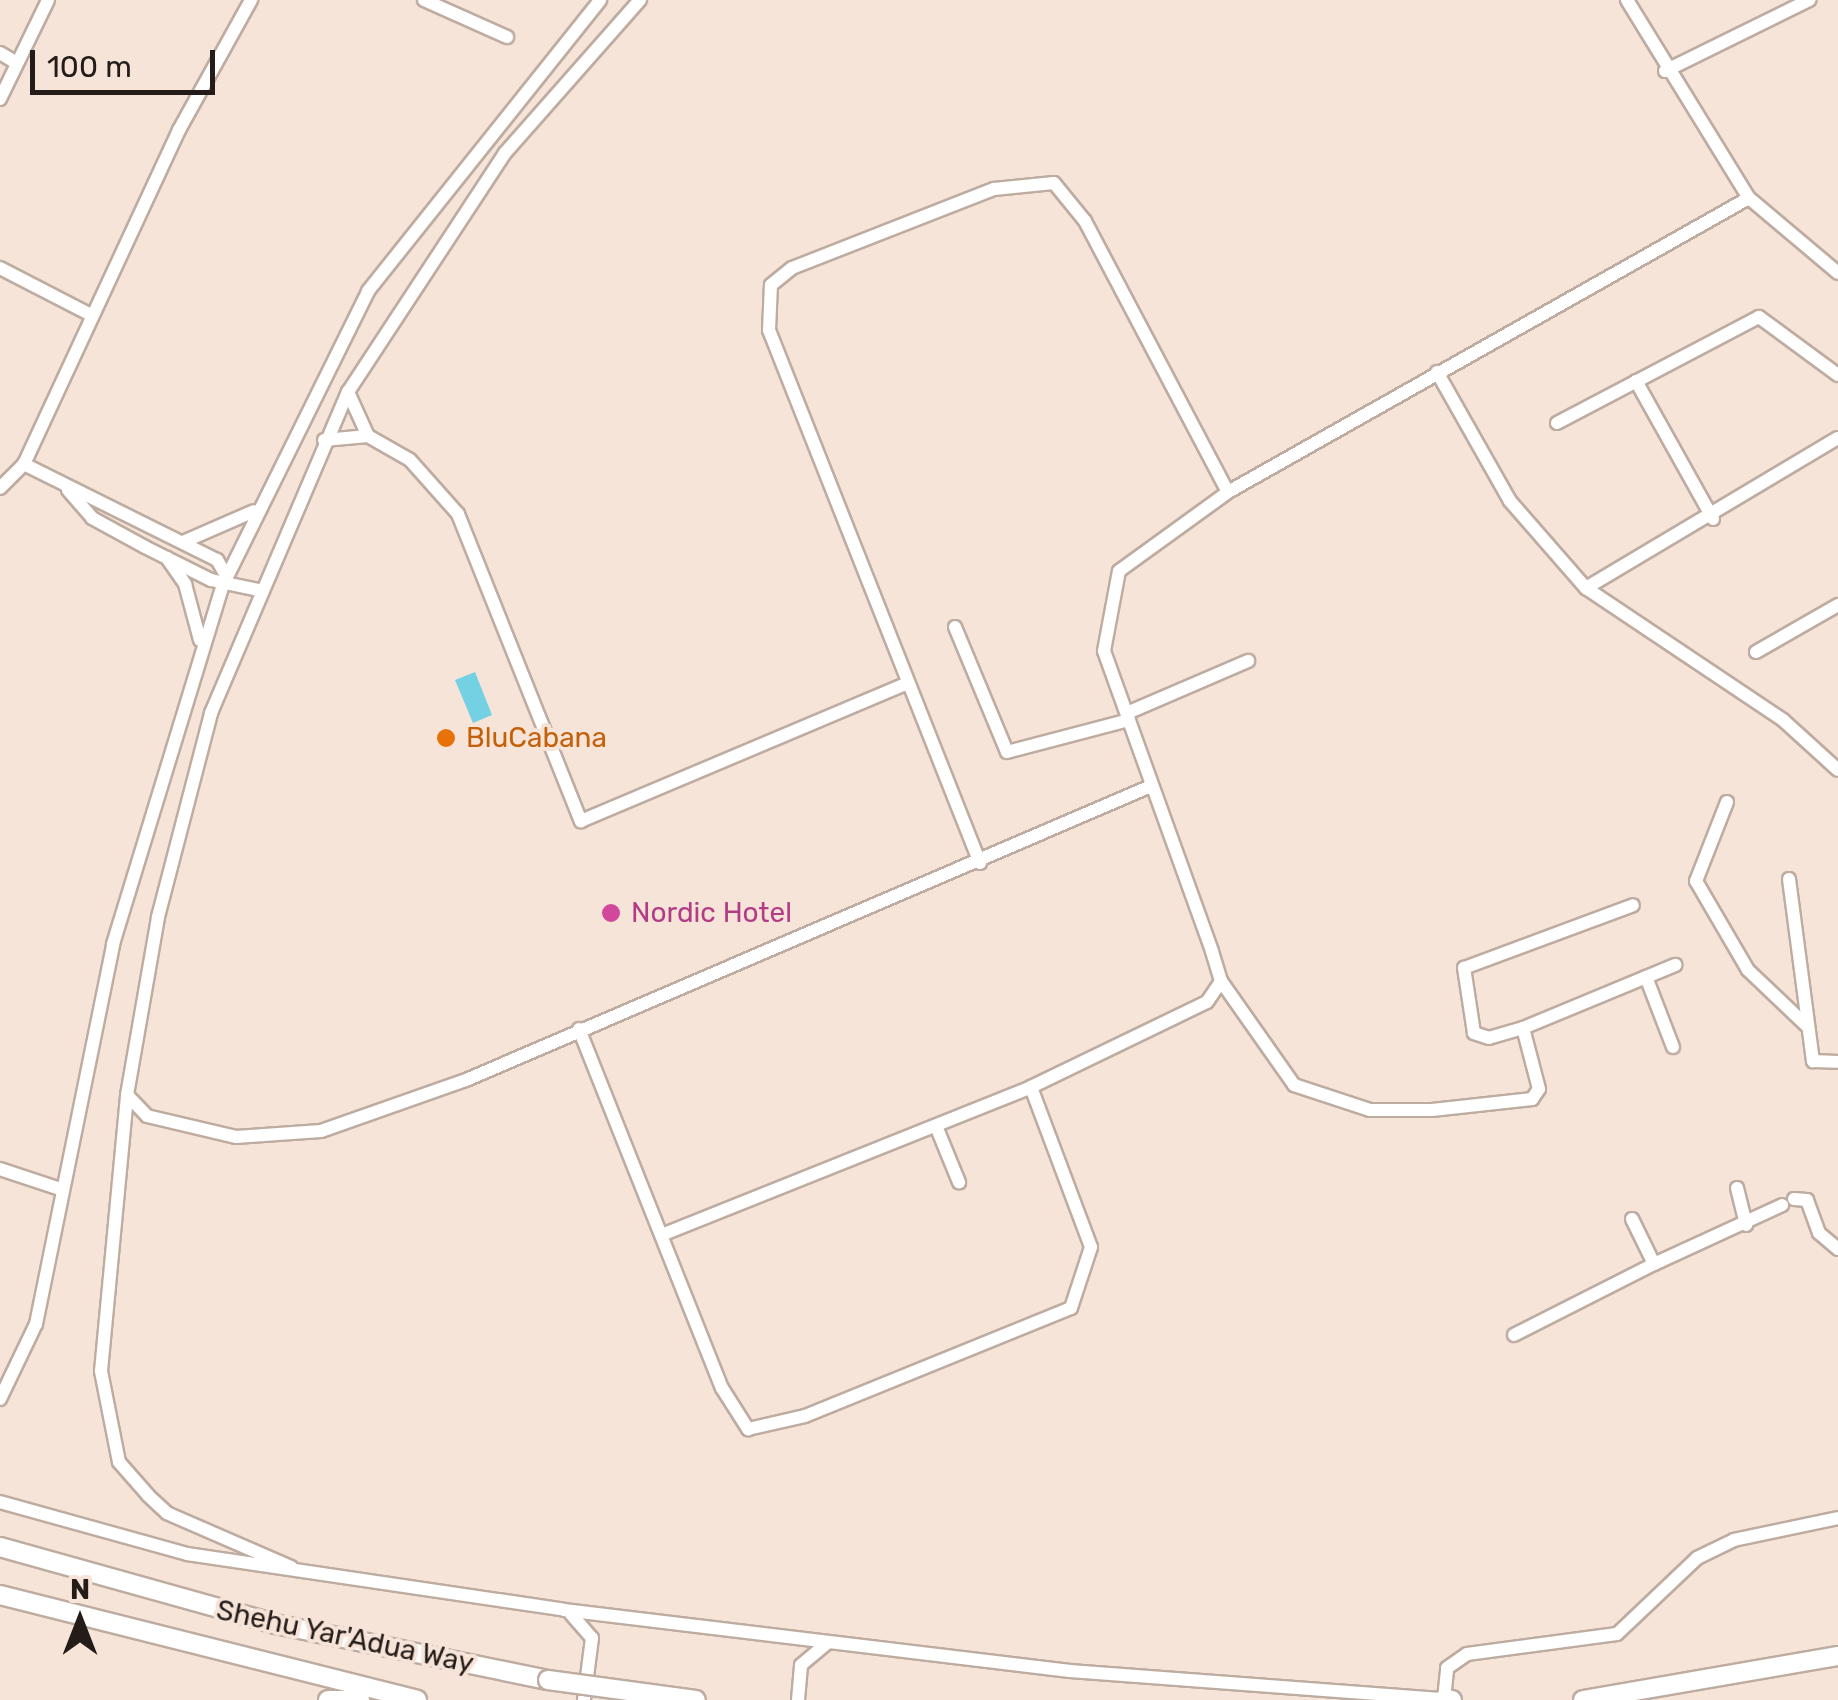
<!DOCTYPE html>
<html>
<head>
<meta charset="utf-8">
<style>
	body { margin:0 }
	#map { position:relative; width:1838px; height:1700px; overflow:hidden; background:#f7e4d9; font-family:Rubik,sans-serif }
	div>[style] { position:absolute }
	.water>* { inset:0; background:#74d1e3 }
	.roads { filter:drop-shadow(2px 0 #beaca1) drop-shadow(-2px 0 #beaca1) drop-shadow(0 2px #beaca1) drop-shadow(0 -2px #beaca1) }
	.minor>* { height:12px; margin:-6px; padding:0 6px; transform-origin:6px; border-radius:6px; background:#fff }
	.highway>* { height:18px; margin:-9px; padding:0 9px; transform-origin:9px; border-radius:9px; background:#fff }
	.bridges { filter:drop-shadow(2px 0 #beaca1) drop-shadow(-2px 0 #beaca1) drop-shadow(0 2px #beaca1) drop-shadow(0 -2px #beaca1) }
	.highway-bridge>* { height:18px; margin:-9px; padding:0 9px; transform-origin:9px; border-radius:9px; background:#fff }
	.dots>* { width:28px; height:28px; translate:-50% -50%; box-sizing:border-box; border:5px solid #f7e4d9; border-radius:50% }
	span { translate:-50% -50%; white-space:nowrap; text-align:center; line-height:1.15; -webkit-text-stroke:8px #f7e4d9; paint-order:stroke }
	.food-label { font-size:28px; color:#c56008 }
	.left { translate:0 -50%; text-align:left }
	.hotel-label { font-size:28px; color:#b23c85 }
	.street-label { font-size:28px; color:#231c18 }
	.north { position:absolute; left:30px; top:1570px; width:100px; height:100px; -webkit-text-stroke:8px #f7e4d9; paint-order:stroke; rotate:0deg; font-size:28px; font-weight:700; line-height:40px; text-align:center; color:#231c18 }
	.north::after { content:''; display:block; margin:auto; width:35px; height:45px; background:#231c18; clip-path:polygon(50% 0,100% 100%,50% 72%,0 100%) }
	.scale { position:absolute; left:30px; top:50px; width:185px; height:45px; box-sizing:border-box; border:5px solid #231c18; border-top:0; padding-left:12px; font-size:30px; line-height:35px; white-space:nowrap; color:#231c18; -webkit-text-stroke:8px #f7e4d9; paint-order:stroke }
</style>
</head>
<body>
<div id="map">
	<div class="water">
		<div style="clip-path:polygon(475px 672px,492px 715px,473px 723px,455px 680px)"></div>
	</div>
	<div class="roads">
		<div class="minor">
			<div style="left:424px;top:0;width:91px;rotate:24deg"></div>
			<div style="left:1627px;top:0;width:233px;rotate:58.4deg"></div>
			<div style="left:1749px;top:198px;width:116px;rotate:40.1deg"></div>
			<div style="left:0;top:53px;width:17px;rotate:31deg"></div>
			<div style="left:1665px;top:71px;width:161px;rotate:-26.2deg"></div>
			<div style="left:0;top:99px;width:110px;rotate:-64.1deg"></div>
			<div style="left:0;top:268px;width:102px;rotate:27.3deg"></div>
			<div style="left:1437px;top:372px;width:148px;rotate:60.5deg"></div>
			<div style="left:1510px;top:501px;width:116px;rotate:48.9deg"></div>
			<div style="left:1586px;top:588px;width:237px;rotate:33.8deg"></div>
			<div style="left:1783px;top:720px;width:74px;rotate:42.3deg"></div>
			<div style="left:1636px;top:381px;width:158px;rotate:60.8deg"></div>
			<div style="left:348px;top:392px;width:48px;rotate:65.6deg"></div>
			<div style="left:368px;top:436px;width:48px;rotate:29.7deg"></div>
			<div style="left:410px;top:460px;width:72px;rotate:48.4deg"></div>
			<div style="left:458px;top:514px;width:331px;rotate:68.2deg"></div>
			<div style="left:581px;top:821px;width:354px;rotate:-22.9deg"></div>
			<div style="left:1557px;top:423px;width:228px;rotate:-27.7deg"></div>
			<div style="left:1759px;top:317px;width:98px;rotate:36.3deg"></div>
			<div style="left:324px;top:440px;width:44px;rotate:-5.2deg"></div>
			<div style="left:0;top:488px;width:34px;rotate:-45deg"></div>
			<div style="left:68px;top:490px;width:37px;rotate:49deg"></div>
			<div style="left:92px;top:518px;width:60px;rotate:28.7deg"></div>
			<div style="left:145px;top:547px;width:74px;rotate:26.6deg"></div>
			<div style="left:211px;top:580px;width:48px;rotate:12deg"></div>
			<div style="left:183px;top:542px;width:77px;rotate:-23.6deg"></div>
			<div style="left:167px;top:558px;width:32px;rotate:55deg"></div>
			<div style="left:185px;top:584px;width:58px;rotate:75deg"></div>
			<div style="left:227px;top:577px;width:20px;rotate:-120deg"></div>
			<div style="left:217px;top:560px;width:216px;rotate:-153.6deg"></div>
			<div style="left:24px;top:464px;width:368px;rotate:-65.1deg"></div>
			<div style="left:179px;top:130px;width:149px;rotate:-61deg"></div>
			<div style="left:1586px;top:588px;width:293px;rotate:-30.8deg"></div>
			<div style="left:955px;top:627px;width:135px;rotate:67.4deg"></div>
			<div style="left:1007px;top:752px;width:126px;rotate:-14.7deg"></div>
			<div style="left:1756px;top:652px;width:95px;rotate:-29.8deg"></div>
			<div style="left:1127px;top:713px;width:132px;rotate:-23.3deg"></div>
			<div style="left:1727px;top:802px;width:85px;rotate:111.4deg"></div>
			<div style="left:1696px;top:881px;width:103px;rotate:59.7deg"></div>
			<div style="left:1748px;top:970px;width:80px;rotate:43.5deg"></div>
			<div style="left:980px;top:863px;width:573px;rotate:-111.6deg"></div>
			<div style="left:769px;top:330px;width:45px;rotate:-87.5deg"></div>
			<div style="left:771px;top:285px;width:27px;rotate:-39deg"></div>
			<div style="left:792px;top:268px;width:217px;rotate:-21.4deg"></div>
			<div style="left:994px;top:189px;width:60px;rotate:-5.7deg"></div>
			<div style="left:1054px;top:183px;width:49px;rotate:50.8deg"></div>
			<div style="left:1085px;top:221px;width:306px;rotate:62.2deg"></div>
			<div style="left:1789px;top:879px;width:184px;rotate:82.5deg"></div>
			<div style="left:1813px;top:1061px;width:25px;rotate:2deg"></div>
			<div style="left:1646px;top:977px;width:75px;rotate:68.9deg"></div>
			<div style="left:1221px;top:981px;width:127px;rotate:54.9deg"></div>
			<div style="left:1294px;top:1085px;width:80px;rotate:18.2deg"></div>
			<div style="left:1370px;top:1110px;width:62px"></div>
			<div style="left:1432px;top:1110px;width:101px;rotate:-6.3deg"></div>
			<div style="left:1532px;top:1099px;width:12px;rotate:-55deg"></div>
			<div style="left:1539px;top:1089px;width:63px;rotate:-104.7deg"></div>
			<div style="left:1523px;top:1028px;width:165px;rotate:-22.5deg"></div>
			<div style="left:1523px;top:1028px;width:35px;rotate:164deg"></div>
			<div style="left:1489px;top:1038px;width:16px;rotate:-162deg"></div>
			<div style="left:1474px;top:1033px;width:66px;rotate:-98.7deg"></div>
			<div style="left:1464px;top:968px;width:180px;rotate:-20.4deg"></div>
			<div style="left:579px;top:1029px;width:386px;rotate:68.3deg"></div>
			<div style="left:722px;top:1388px;width:49px;rotate:57.6deg"></div>
			<div style="left:748px;top:1429px;width:58px;rotate:-12.8deg"></div>
			<div style="left:805px;top:1416px;width:287px;rotate:-22.1deg"></div>
			<div style="left:1071px;top:1308px;width:64px;rotate:-71.8deg"></div>
			<div style="left:1091px;top:1247px;width:171px;rotate:-110.6deg"></div>
			<div style="left:127px;top:1095px;width:29px;rotate:46deg"></div>
			<div style="left:147px;top:1116px;width:91px;rotate:13.3deg"></div>
			<div style="left:236px;top:1137px;width:85px;rotate:-4deg"></div>
			<div style="left:321px;top:1131px;width:154px;rotate:-19.4deg"></div>
			<div style="left:466px;top:1080px;width:745px;rotate:-23.23deg"></div>
			<div style="left:936px;top:1126px;width:61px;rotate:67.7deg"></div>
			<div style="left:0;top:1169px;width:63px;rotate:18.4deg"></div>
			<div style="left:1737px;top:1188px;width:38px;rotate:76deg"></div>
			<div style="left:1794px;top:1199px;width:13px;rotate:4deg"></div>
			<div style="left:1807px;top:1200px;width:35px;rotate:70deg"></div>
			<div style="left:1819px;top:1233px;width:25px;rotate:40deg"></div>
			<div style="left:1632px;top:1219px;width:50px;rotate:63.9deg"></div>
			<div style="left:1654px;top:1264px;width:141px;rotate:-24.7deg"></div>
			<div style="left:664px;top:1234px;width:395px;rotate:-21.8deg"></div>
			<div style="left:1031px;top:1087px;width:195px;rotate:-25.8deg"></div>
			<div style="left:1207px;top:1002px;width:25px;rotate:-56deg"></div>
			<div style="left:1221px;top:981px;width:31px;rotate:-107deg"></div>
			<div style="left:1212px;top:951px;width:319px;rotate:-109.8deg"></div>
			<div style="left:1104px;top:651px;width:81px;rotate:-79.4deg"></div>
			<div style="left:1119px;top:571px;width:135px;rotate:-35.9deg"></div>
			<div style="left:1228px;top:492px;width:598px;rotate:-29.44deg"></div>
			<div style="left:1514px;top:1335px;width:157px;rotate:-26.9deg"></div>
			<div style="left:0;top:1399px;width:83px;rotate:-64.4deg"></div>
			<div style="left:36px;top:1324px;width:388px;rotate:-78.5deg"></div>
			<div style="left:113px;top:944px;width:375px;rotate:-73deg"></div>
			<div style="left:223px;top:585px;width:328px;rotate:-63.7deg"></div>
			<div style="left:368px;top:291px;width:372px;rotate:-51.4deg"></div>
			<div style="left:0;top:1502px;width:194px;rotate:15.5deg"></div>
			<div style="left:187px;top:1554px;width:381px;rotate:8.4deg"></div>
			<div style="left:564px;top:1610px;width:510px;rotate:6.87deg"></div>
			<div style="left:1070px;top:1671px;width:375px;rotate:4.3deg"></div>
			<div style="left:1444px;top:1699px;width:31px;rotate:-84deg"></div>
			<div style="left:1447px;top:1668px;width:24px;rotate:-35deg"></div>
			<div style="left:1467px;top:1654px;width:151px;rotate:-7.6deg"></div>
			<div style="left:1617px;top:1634px;width:110px;rotate:-43.5deg"></div>
			<div style="left:1697px;top:1558px;width:41px;rotate:-25.9deg"></div>
			<div style="left:1734px;top:1540px;width:106px;rotate:-11.9deg"></div>
			<div style="left:291px;top:1567px;width:135px;rotate:-156.5deg"></div>
			<div style="left:167px;top:1513px;width:26px;rotate:-137deg"></div>
			<div style="left:148px;top:1495px;width:44px;rotate:-131.3deg"></div>
			<div style="left:119px;top:1462px;width:93px;rotate:-101.2deg"></div>
			<div style="left:101px;top:1371px;width:277px;rotate:-84.6deg"></div>
			<div style="left:127px;top:1095px;width:181px;rotate:-80.1deg"></div>
			<div style="left:158px;top:917px;width:211px;rotate:-75.4deg"></div>
			<div style="left:211px;top:713px;width:349px;rotate:-66.9deg"></div>
			<div style="left:348px;top:392px;width:286px;rotate:-56.7deg"></div>
			<div style="left:505px;top:153px;width:204px;rotate:-48.6deg"></div>
			<div style="left:571px;top:1614px;width:32px;rotate:49deg"></div>
			<div style="left:592px;top:1638px;width:63px;rotate:97.4deg"></div>
			<div style="left:798px;top:1700px;width:35px;rotate:-85deg"></div>
			<div style="left:801px;top:1665px;width:34px;rotate:-40deg"></div>
		</div>
		<div class="highway">
			<div style="left:0;top:1547px;width:286px;rotate:15.6deg"></div>
			<div style="left:275px;top:1624px;width:279px;rotate:11.6deg"></div>
			<div style="left:0;top:1595px;width:430px;rotate:14.1deg"></div>
			<div style="left:1444px;top:1699px;width:8px;rotate:7deg"></div>
			<div style="left:328px;top:1700px;width:32px"></div>
			<div style="left:1583px;top:1700px;width:259px;rotate:-9.8deg"></div>
		</div>
	</div>
	<div class="bridges">
		<div class="highway-bridge">
			<div style="left:548px;top:1680px;width:149px;rotate:7.7deg"></div>
		</div>
	</div>
	<div class="dots">
		<div style="left:446px;top:738px;background:#e8710a"></div>
		<div style="left:611px;top:913px;background:#d1479c"></div>
	</div>
	<div class="food-label">
		<span class="left" style="left:466px;top:738px">BluCabana</span>
	</div>
	<div class="hotel-label">
		<span class="left" style="left:631px;top:913px">Nordic Hotel</span>
	</div>
	<div class="street-label">
		<span style="left:345px;top:1637px;rotate:12deg">Shehu Yar'Adua Way</span>
	</div>
	<div class="north">N</div>
	<div class="scale">100 m</div>
</div>
</body>
</html>
